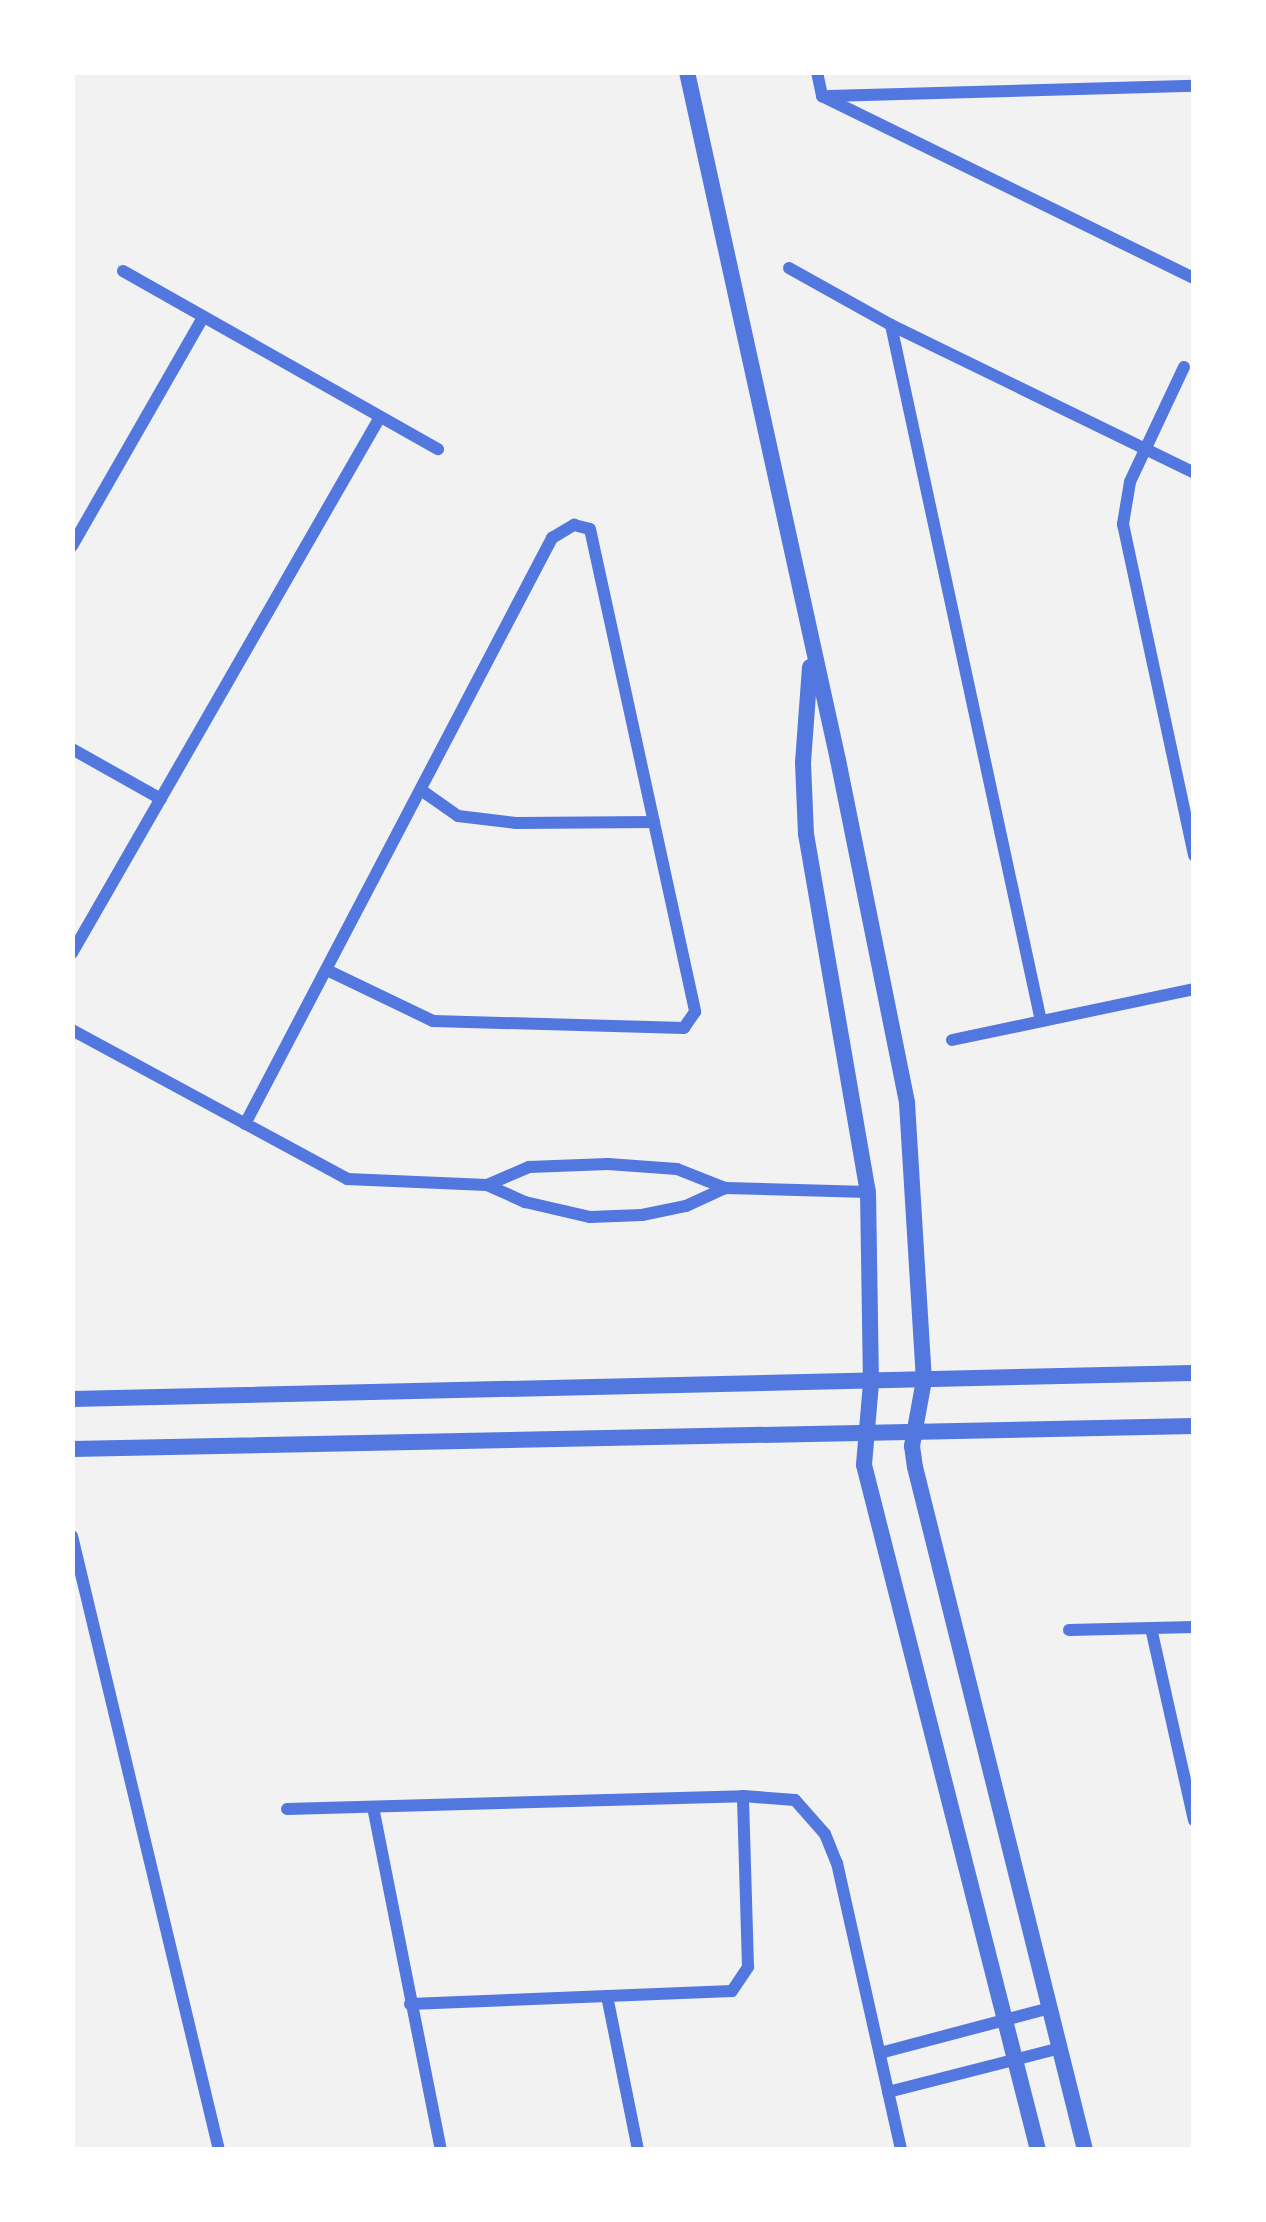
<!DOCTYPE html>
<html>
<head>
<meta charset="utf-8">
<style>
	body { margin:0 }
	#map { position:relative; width:1266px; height:2222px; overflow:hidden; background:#f2f2f2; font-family:Signika,sans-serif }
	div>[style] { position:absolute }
	.minor>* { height:12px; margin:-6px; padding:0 6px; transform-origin:6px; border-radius:6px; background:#5277de }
	.tertiary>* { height:16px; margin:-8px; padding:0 8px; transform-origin:8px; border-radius:8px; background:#5277de }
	span { translate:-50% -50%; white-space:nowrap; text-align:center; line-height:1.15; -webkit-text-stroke:10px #fff; paint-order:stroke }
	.frame { position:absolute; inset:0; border:75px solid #fff; pointer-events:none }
</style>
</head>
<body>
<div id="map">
	<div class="minor">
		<div style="left:817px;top:72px;width:25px;rotate:78deg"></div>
		<div style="left:822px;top:96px;width:414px;rotate:26.1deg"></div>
		<div style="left:829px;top:96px;width:365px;rotate:-1.6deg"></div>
		<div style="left:789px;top:268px;width:117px;rotate:29.2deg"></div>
		<div style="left:891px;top:325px;width:337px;rotate:26deg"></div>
		<div style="left:123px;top:271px;width:362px;rotate:29.5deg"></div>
		<div style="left:891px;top:325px;width:712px;rotate:77.84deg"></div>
		<div style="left:1184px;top:367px;width:127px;rotate:115.2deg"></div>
		<div style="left:1130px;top:482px;width:43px;rotate:99.5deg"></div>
		<div style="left:1123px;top:524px;width:339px;rotate:77.9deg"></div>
		<div style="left:72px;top:546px;width:264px;rotate:-60.2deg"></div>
		<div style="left:72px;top:749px;width:102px;rotate:29.3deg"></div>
		<div style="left:421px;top:790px;width:45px;rotate:35.1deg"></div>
		<div style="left:458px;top:816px;width:58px;rotate:6.9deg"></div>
		<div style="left:516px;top:823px;width:138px;rotate:-0.4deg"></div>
		<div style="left:72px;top:953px;width:618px;rotate:-60.12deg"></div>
		<div style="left:72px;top:1030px;width:313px;rotate:28.4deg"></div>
		<div style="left:347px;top:1179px;width:140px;rotate:2.5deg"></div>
		<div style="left:487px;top:1185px;width:42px;rotate:24.1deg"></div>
		<div style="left:525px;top:1202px;width:67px;rotate:13deg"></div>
		<div style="left:590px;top:1217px;width:52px;rotate:-2.2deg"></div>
		<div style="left:642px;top:1215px;width:45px;rotate:-11.6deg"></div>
		<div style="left:686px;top:1206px;width:43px;rotate:-24.8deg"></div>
		<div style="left:952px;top:1040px;width:247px;rotate:-11.9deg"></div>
		<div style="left:245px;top:1124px;width:662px;rotate:-62.35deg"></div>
		<div style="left:552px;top:538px;width:26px;rotate:-31deg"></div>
		<div style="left:574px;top:525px;width:16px;rotate:14deg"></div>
		<div style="left:590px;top:529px;width:494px;rotate:77.7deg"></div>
		<div style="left:695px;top:1012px;width:19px;rotate:125deg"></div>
		<div style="left:684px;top:1028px;width:251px;rotate:-178.4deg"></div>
		<div style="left:433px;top:1021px;width:118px;rotate:-154.3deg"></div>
		<div style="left:487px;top:1185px;width:46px;rotate:-23.2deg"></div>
		<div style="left:529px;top:1167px;width:79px;rotate:-2.2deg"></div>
		<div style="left:608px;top:1164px;width:69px;rotate:4.1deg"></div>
		<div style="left:677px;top:1169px;width:52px;rotate:21.6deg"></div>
		<div style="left:725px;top:1188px;width:143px;rotate:1.6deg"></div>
		<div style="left:72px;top:1536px;width:631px;rotate:76.54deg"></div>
		<div style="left:1151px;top:1628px;width:197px;rotate:77.4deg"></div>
		<div style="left:1069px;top:1630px;width:125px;rotate:-1.4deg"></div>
		<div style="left:373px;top:1807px;width:350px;rotate:78.8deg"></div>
		<div style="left:287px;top:1809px;width:456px;rotate:-1.6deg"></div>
		<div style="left:743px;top:1796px;width:52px;rotate:4.4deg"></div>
		<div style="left:795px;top:1800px;width:45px;rotate:48.6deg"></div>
		<div style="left:825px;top:1834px;width:31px;rotate:68deg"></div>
		<div style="left:837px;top:1863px;width:294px;rotate:77.4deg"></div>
		<div style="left:607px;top:1996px;width:157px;rotate:78.6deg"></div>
		<div style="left:410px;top:2004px;width:322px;rotate:-2.3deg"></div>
		<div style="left:732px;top:1991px;width:29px;rotate:-56deg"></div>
		<div style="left:748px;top:1967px;width:171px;rotate:-91.7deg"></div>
		<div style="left:880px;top:2053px;width:176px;rotate:-14.8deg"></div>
		<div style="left:888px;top:2092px;width:178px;rotate:-14.3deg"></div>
	</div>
	<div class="tertiary">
		<div style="left:687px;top:72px;width:704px;rotate:77.62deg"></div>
		<div style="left:838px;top:760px;width:350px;rotate:78.6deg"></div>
		<div style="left:907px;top:1103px;width:278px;rotate:86.5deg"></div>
		<div style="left:924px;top:1380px;width:67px;rotate:100.3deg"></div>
		<div style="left:912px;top:1446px;width:21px;rotate:82deg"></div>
		<div style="left:915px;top:1467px;width:704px;rotate:76.02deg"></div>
		<div style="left:810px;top:667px;width:96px;rotate:94.2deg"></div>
		<div style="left:803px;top:763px;width:71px;rotate:87.6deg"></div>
		<div style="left:806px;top:834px;width:363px;rotate:80.2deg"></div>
		<div style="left:868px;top:1192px;width:191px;rotate:89.1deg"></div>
		<div style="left:871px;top:1383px;width:82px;rotate:94.9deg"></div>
		<div style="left:864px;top:1465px;width:707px;rotate:75.75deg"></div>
		<div style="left:72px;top:1399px;width:1122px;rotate:-1.33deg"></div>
		<div style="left:72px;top:1449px;width:1122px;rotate:-1.17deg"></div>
	</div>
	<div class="frame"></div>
</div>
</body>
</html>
